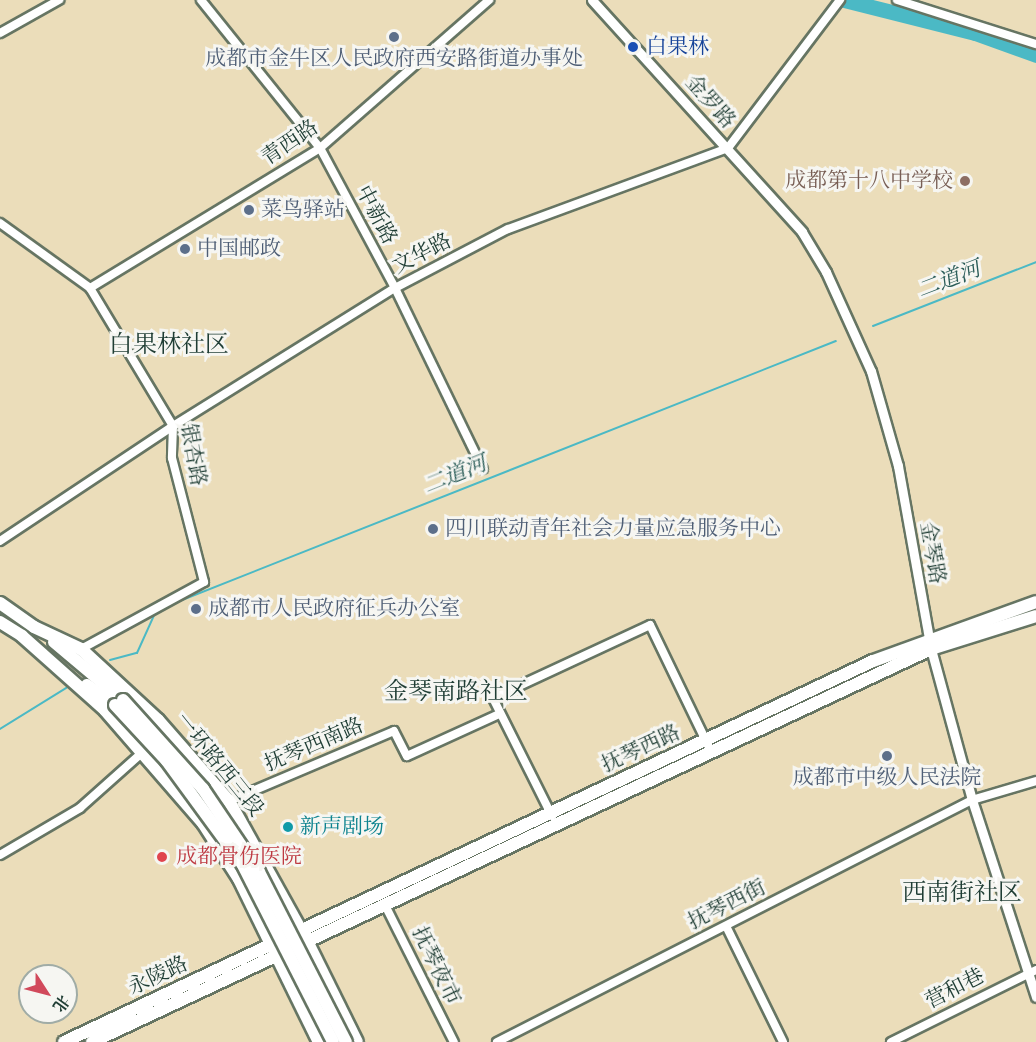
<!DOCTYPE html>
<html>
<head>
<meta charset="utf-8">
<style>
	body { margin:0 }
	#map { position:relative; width:1036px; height:1042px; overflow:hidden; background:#ebddba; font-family:Cardo,"Noto Serif SC",serif }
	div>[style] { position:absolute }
	.stream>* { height:2px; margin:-1px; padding:0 1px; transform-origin:1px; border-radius:1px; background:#4bb9c5 }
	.river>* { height:15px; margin:-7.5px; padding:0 7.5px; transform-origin:7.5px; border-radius:7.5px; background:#4bb9c5 }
	.roads { filter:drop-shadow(2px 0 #667563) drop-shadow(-2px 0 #667563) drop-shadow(0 2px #667563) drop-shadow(0 -2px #667563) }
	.minor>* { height:8px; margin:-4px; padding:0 4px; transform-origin:4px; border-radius:4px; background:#fff }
	.tertiary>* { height:9px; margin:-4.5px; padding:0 4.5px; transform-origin:4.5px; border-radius:4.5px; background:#fff }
	.primary>* { height:12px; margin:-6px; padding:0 6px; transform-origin:6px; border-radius:6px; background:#fff }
	.bridges { filter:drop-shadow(2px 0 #667563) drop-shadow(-2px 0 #667563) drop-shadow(0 2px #667563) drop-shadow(0 -2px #667563) }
	.primary-bridge>* { height:12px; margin:-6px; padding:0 6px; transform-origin:6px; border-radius:6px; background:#fff }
	.dots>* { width:16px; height:16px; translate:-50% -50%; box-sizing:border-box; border:3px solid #f6f6f2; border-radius:50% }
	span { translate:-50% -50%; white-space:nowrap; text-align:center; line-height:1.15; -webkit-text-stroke:6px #f6f6f2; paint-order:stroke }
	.transit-label { font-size:21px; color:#164399 }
	.left { translate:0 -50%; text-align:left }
	.service-label { font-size:21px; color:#4e5e75 }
	.street-label { font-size:21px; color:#1f3d34 }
	.education-label { font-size:21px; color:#785e54 }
	.right { translate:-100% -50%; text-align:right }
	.culture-label { font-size:21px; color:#0d838f }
	.health-label { font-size:21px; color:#be3a42 }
	.water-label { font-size:22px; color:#2a5c58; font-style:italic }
	.quarter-label { font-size:24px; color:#1f3d34 }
	.north { position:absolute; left:18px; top:964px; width:60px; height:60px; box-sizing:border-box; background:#f6f6f2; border:2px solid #a0aca6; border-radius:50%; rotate:126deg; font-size:16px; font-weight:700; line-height:24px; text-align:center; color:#1f3d34 }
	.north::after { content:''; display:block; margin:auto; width:21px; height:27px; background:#d1495b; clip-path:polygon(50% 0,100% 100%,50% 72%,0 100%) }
</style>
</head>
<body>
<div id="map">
	<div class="stream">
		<div style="left:873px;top:326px;width:175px;rotate:-21.4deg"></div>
		<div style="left:172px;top:604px;width:714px;rotate:-21.61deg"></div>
		<div style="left:110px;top:660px;width:28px;rotate:-15deg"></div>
		<div style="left:137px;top:653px;width:46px;rotate:-65.7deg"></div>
		<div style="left:0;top:729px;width:78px;rotate:-31.8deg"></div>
	</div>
	<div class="river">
		<div style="left:844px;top:0;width:135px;rotate:14.1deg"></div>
		<div style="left:975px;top:33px;width:65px;rotate:19.8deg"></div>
	</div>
	<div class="roads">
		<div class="minor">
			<div style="left:201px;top:0;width:190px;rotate:51.2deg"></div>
			<div style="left:320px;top:148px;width:159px;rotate:61.8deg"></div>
			<div style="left:395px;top:288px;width:201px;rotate:64.1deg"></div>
			<div style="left:897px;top:0;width:146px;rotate:17.6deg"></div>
			<div style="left:0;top:33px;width:68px;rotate:-29.2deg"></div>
			<div style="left:0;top:223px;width:111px;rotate:35.8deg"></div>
			<div style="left:90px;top:288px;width:161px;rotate:59deg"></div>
			<div style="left:173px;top:426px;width:32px;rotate:92deg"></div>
			<div style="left:172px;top:458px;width:128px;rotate:75.5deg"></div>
			<div style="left:204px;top:582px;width:140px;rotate:151.4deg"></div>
			<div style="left:90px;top:288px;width:269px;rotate:-31.3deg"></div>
			<div style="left:320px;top:148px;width:225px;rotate:-41.2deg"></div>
			<div style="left:0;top:541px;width:208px;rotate:-33.6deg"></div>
			<div style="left:173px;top:426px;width:261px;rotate:-31.9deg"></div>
			<div style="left:395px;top:288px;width:127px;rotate:-27.6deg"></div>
			<div style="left:508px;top:229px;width:234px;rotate:-20.2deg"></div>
			<div style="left:728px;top:148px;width:186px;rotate:-52.9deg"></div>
			<div style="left:229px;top:801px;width:179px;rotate:-23deg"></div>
			<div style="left:394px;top:731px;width:28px;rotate:63deg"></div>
			<div style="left:407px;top:756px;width:101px;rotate:-24.5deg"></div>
			<div style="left:552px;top:816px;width:132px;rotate:-116.6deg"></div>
			<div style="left:493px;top:698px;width:173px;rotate:-24.9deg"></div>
			<div style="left:650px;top:625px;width:136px;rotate:64.2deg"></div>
			<div style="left:0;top:855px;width:93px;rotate:-30.4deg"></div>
			<div style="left:80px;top:808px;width:86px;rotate:-41.7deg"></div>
			<div style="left:386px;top:907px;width:151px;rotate:63.3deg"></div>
			<div style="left:726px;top:926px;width:129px;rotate:63.8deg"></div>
			<div style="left:497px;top:1042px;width:533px;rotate:-27deg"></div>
			<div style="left:972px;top:800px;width:67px;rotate:-16.5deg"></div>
			<div style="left:891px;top:1042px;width:162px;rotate:-26.4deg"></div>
		</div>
		<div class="tertiary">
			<div style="left:592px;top:0;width:313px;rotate:47.8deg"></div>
			<div style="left:802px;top:232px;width:47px;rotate:59deg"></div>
			<div style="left:826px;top:272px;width:109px;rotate:65.6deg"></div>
			<div style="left:871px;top:371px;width:99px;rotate:74.1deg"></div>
			<div style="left:898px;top:466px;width:186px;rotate:79.8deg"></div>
			<div style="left:931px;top:649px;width:156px;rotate:74.8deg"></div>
			<div style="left:972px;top:800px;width:207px;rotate:72deg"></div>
		</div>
		<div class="primary">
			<div style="left:0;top:603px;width:42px;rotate:35.2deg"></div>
			<div style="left:34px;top:627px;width:52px;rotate:25.1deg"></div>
			<div style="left:81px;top:649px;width:105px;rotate:42.7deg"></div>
			<div style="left:158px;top:720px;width:108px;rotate:48.8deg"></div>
			<div style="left:229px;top:801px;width:162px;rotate:60.9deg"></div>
			<div style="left:308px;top:943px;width:110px;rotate:63.7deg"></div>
			<div style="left:0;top:622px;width:26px;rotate:32deg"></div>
			<div style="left:22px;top:636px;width:111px;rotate:41.7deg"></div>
			<div style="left:105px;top:710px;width:150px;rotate:49.1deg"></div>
			<div style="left:203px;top:823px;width:67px;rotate:57.3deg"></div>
			<div style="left:239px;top:879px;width:182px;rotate:63.9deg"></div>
			<div style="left:54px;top:642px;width:90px;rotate:40deg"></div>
			<div style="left:87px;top:685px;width:34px;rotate:36deg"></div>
			<div style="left:64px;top:1042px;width:894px;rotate:-25.22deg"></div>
			<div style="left:873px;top:661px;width:173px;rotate:-19.9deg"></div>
			<div style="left:92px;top:1042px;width:926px;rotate:-25.1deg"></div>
			<div style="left:931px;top:649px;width:110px;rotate:-17.4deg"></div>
		</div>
	</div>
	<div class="bridges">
		<div class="primary-bridge">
			<div style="left:123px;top:700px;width:120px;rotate:48deg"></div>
			<div style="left:203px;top:789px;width:100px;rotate:56deg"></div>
			<div style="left:259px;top:872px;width:191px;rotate:62.9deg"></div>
			<div style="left:115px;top:705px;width:76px;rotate:47.1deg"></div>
			<div style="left:167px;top:761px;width:129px;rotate:53.8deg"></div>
			<div style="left:243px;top:865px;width:199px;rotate:63deg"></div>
		</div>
	</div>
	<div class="dots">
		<div style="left:394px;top:37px;background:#5c6f8a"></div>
		<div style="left:633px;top:47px;background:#1a4fb4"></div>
		<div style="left:965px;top:181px;background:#8d6e63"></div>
		<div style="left:249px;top:210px;background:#5c6f8a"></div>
		<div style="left:185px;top:249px;background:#5c6f8a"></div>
		<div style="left:433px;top:529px;background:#5c6f8a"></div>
		<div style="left:196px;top:609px;background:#5c6f8a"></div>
		<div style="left:887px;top:756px;background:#5c6f8a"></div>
		<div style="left:288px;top:827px;background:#0f9aa8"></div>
		<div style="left:162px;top:857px;background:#e0444e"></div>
	</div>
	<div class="transit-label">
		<span class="left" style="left:646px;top:47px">白果林</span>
	</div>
	<div class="service-label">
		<span style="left:394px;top:59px">成都市金牛区人民政府西安路街道办事处</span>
		<span class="left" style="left:261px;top:210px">菜鸟驿站</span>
		<span class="left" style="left:197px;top:249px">中国邮政</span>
		<span class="left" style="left:445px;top:529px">四川联动青年社会力量应急服务中心</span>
		<span class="left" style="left:208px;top:609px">成都市人民政府征兵办公室</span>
		<span style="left:887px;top:778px">成都市中级人民法院</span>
	</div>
	<div class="street-label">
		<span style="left:710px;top:102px;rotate:48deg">金罗路</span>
		<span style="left:290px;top:143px;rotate:-34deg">青西路</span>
		<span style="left:376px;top:215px;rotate:62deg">中新路</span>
		<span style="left:422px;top:254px;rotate:-27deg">文华路</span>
		<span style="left:193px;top:455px;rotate:80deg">银杏路</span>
		<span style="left:932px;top:553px;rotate:80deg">金琴路</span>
		<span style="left:314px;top:745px;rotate:-23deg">抚琴西南路</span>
		<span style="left:641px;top:749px;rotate:-25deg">抚琴西路</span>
		<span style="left:219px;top:765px;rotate:51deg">一环路西三段</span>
		<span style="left:727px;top:905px;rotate:-27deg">抚琴西街</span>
		<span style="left:436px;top:966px;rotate:64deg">抚琴夜市</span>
		<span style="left:158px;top:976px;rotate:-25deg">永陵路</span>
		<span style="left:955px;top:989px;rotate:-27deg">营和巷</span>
	</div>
	<div class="education-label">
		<span class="right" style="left:953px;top:181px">成都第十八中学校</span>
	</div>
	<div class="culture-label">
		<span class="left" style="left:300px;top:827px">新声剧场</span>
	</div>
	<div class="health-label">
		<span class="left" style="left:176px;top:857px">成都骨伤医院</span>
	</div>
	<div class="water-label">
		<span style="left:949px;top:280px;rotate:-21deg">二道河</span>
		<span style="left:455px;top:475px;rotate:-22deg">二道河</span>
	</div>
	<div class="quarter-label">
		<span style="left:169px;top:345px">白果林社区</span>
		<span style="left:456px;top:692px">金琴南路社区</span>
		<span style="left:962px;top:893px">西南街社区</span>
	</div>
	<div class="north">北</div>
</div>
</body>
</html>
